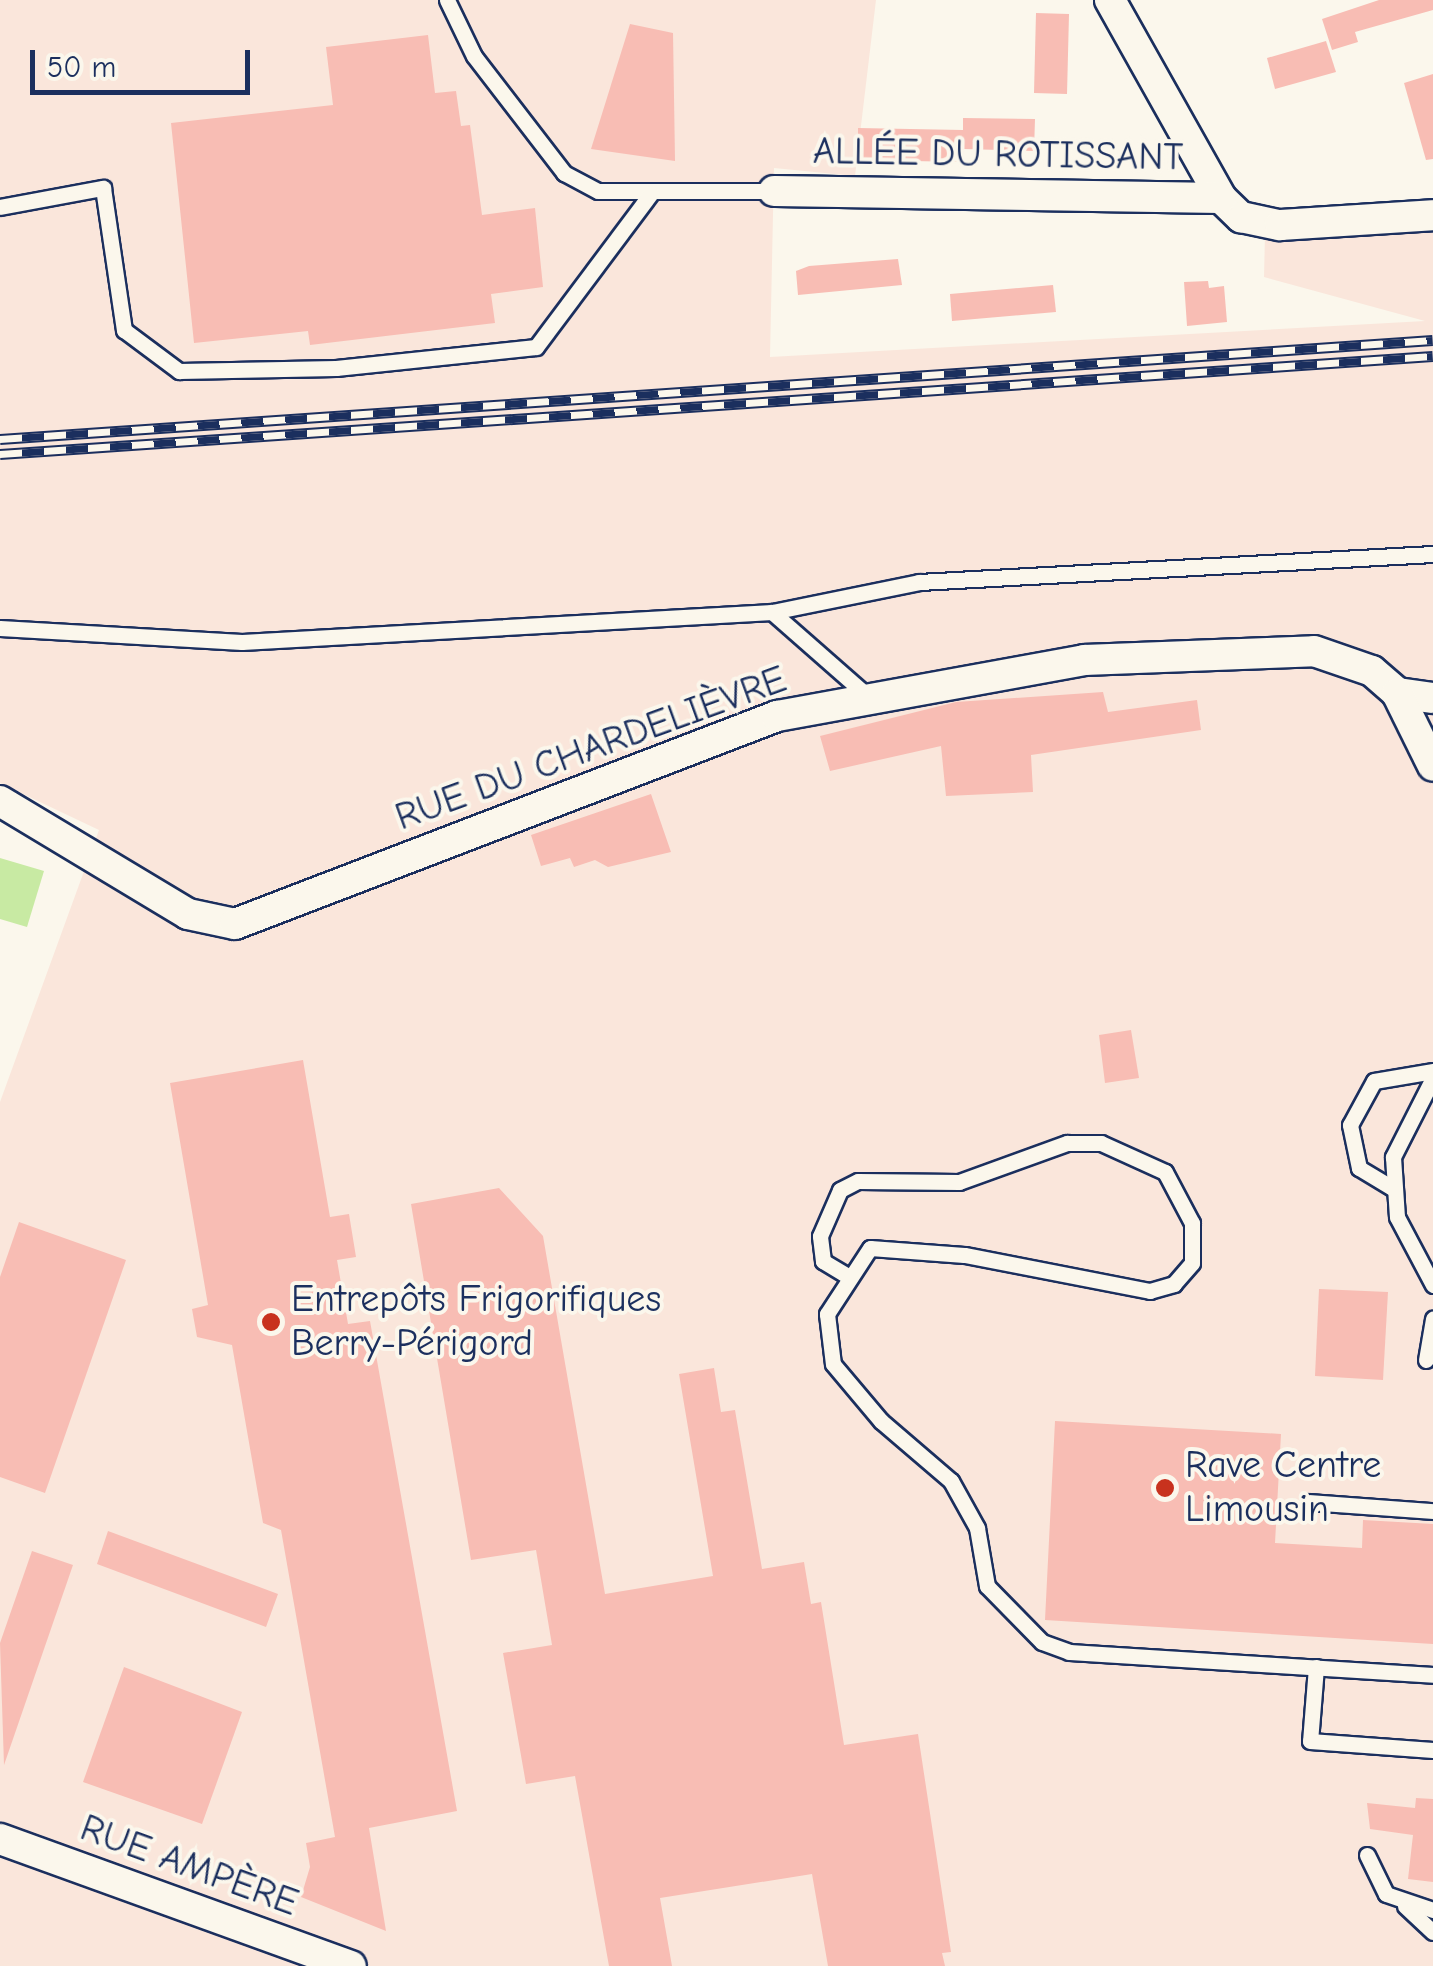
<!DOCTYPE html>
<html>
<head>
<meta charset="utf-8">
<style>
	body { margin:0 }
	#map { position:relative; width:1433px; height:1966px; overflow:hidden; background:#fbf7ec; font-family:"Comic Neue",sans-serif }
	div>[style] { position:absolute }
	.built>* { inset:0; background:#fae6db }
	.green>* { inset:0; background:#c8eaa3 }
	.building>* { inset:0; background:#f8bdb4 }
	.roads { filter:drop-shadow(2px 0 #1b2f5e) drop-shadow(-2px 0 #1b2f5e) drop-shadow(0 2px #1b2f5e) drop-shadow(0 -2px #1b2f5e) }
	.service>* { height:15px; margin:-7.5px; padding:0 7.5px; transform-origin:7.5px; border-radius:7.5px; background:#fbf7ec }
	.minor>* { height:30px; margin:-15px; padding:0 15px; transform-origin:15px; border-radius:15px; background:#fbf7ec }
	.rail>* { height:11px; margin-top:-5.5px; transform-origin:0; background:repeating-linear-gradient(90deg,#fbf7ec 0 22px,#1b2f5e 0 44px); box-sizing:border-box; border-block:2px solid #1b2f5e }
	.dots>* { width:28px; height:28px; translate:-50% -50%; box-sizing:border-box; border:5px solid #fbf7ec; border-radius:50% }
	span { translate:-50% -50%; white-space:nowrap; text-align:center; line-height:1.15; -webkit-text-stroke:8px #fbf7ec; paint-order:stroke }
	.street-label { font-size:38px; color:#1b2f5e }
	.poi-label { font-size:38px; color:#1b2f5e }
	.left { translate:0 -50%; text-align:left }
	.scale { position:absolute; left:30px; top:50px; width:220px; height:45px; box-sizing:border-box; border:5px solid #1b2f5e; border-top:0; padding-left:12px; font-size:30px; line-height:35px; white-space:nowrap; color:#1b2f5e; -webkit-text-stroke:8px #fbf7ec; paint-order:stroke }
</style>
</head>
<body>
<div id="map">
	<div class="built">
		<div style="clip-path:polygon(0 0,876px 0,855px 176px,774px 168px,770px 357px,1425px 321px,1264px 277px,1265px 234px,1433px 225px,1433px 1966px,0 1966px,0 1102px,99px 830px,0 783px)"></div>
	</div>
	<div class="green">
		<div style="clip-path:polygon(0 858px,44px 871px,27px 927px,0 919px)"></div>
	</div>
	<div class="building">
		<div style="clip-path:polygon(1379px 0,1433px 0,1433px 10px,1355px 32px,1358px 42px,1332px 50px,1322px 19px)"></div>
		<div style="clip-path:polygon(1036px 13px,1069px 14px,1067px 94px,1034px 93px)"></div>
		<div style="clip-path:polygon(630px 24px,673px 33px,675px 161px,591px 149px)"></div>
		<div style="clip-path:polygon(428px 35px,435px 93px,456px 91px,461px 126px,470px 125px,482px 215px,535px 208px,543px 287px,491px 294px,495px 323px,310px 345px,308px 331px,194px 343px,171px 123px,333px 105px,326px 47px)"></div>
		<div style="clip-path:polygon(1326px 41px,1336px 72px,1275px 89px,1267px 58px)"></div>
		<div style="clip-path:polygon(1433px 74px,1433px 159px,1426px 160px,1404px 83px)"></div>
		<div style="clip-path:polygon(963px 118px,1035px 119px,1034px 151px,964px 149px,964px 162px,858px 160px,858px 128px,963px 130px)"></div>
		<div style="clip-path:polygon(898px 259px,902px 285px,798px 295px,796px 271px,809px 266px)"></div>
		<div style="clip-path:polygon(1208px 281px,1209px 288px,1224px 286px,1227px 322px,1187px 326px,1184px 282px)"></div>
		<div style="clip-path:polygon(1053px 285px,1056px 312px,952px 321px,950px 294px)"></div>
		<div style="clip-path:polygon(1103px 692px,1108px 712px,1197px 700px,1201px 730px,1031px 755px,1033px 792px,946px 796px,941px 746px,830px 771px,820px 736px,956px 702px)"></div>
		<div style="clip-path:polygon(651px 794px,671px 852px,608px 867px,595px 860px,574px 867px,570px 858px,541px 866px,531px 835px)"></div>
		<div style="clip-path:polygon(1131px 1030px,1139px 1078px,1105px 1083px,1099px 1035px)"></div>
		<div style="clip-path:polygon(303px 1060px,330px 1217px,349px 1214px,356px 1257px,337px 1260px,348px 1324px,370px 1321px,457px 1811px,369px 1828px,386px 1931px,301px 1897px,310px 1867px,306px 1843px,335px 1837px,281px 1530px,263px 1523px,232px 1345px,197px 1337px,192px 1309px,208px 1305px,170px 1083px)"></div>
		<div style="clip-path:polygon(499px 1188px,543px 1236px,605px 1594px,713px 1576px,679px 1374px,714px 1368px,721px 1412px,735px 1410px,762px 1569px,804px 1562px,811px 1604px,821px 1602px,844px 1745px,918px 1734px,951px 1952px,942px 1953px,945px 1966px,828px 1966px,812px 1874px,660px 1898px,672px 1966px,609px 1966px,575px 1776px,526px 1784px,503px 1653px,552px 1645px,536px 1550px,471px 1560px,411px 1204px)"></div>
		<div style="clip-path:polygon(19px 1222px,126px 1260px,45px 1493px,0 1477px,0 1277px)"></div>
		<div style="clip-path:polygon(1319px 1289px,1388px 1292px,1383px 1380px,1315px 1376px)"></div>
		<div style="clip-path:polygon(1055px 1421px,1281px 1434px,1275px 1543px,1362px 1548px,1363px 1520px,1433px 1524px,1433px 1644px,1045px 1620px)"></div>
		<div style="clip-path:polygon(108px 1531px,278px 1594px,266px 1627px,97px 1564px)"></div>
		<div style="clip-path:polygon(32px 1551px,73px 1565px,4px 1765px,0 1643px)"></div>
		<div style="clip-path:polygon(124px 1667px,242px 1712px,202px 1824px,83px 1782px)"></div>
		<div style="clip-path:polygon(1416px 1798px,1433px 1799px,1433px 1882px,1408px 1879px,1413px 1835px,1370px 1829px,1367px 1803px,1415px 1808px)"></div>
	</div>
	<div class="roads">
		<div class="service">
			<div style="left:447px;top:0;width:62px;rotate:64.3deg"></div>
			<div style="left:474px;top:56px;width:148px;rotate:52.4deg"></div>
			<div style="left:564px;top:173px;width:38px;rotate:28deg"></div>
			<div style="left:598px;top:191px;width:176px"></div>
			<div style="left:0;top:207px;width:105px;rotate:-10.5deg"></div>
			<div style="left:103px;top:188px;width:144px;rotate:81.6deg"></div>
			<div style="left:124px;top:330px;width:69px;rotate:36.7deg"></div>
			<div style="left:179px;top:371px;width:157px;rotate:-1.1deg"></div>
			<div style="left:336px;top:368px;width:201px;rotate:-6deg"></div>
			<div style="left:536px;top:347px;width:192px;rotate:-53.2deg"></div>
			<div style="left:772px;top:612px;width:150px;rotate:-11.5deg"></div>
			<div style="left:919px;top:582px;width:515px;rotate:-3.12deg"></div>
			<div style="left:0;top:628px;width:242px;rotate:3.3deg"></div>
			<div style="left:242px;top:642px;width:531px;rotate:-3.24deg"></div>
			<div style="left:772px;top:612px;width:132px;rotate:41.3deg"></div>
			<div style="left:1433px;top:1078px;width:89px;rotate:116.9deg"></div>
			<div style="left:1393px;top:1157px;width:60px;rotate:86.2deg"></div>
			<div style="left:1397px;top:1217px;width:77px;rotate:62.1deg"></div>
			<div style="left:1394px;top:1189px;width:41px;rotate:-149deg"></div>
			<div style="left:1359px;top:1168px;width:44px;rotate:-101.8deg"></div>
			<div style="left:1350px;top:1125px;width:50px;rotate:-61.4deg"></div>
			<div style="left:1374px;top:1081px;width:60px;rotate:-9.6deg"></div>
			<div style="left:846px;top:1275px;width:27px;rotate:-149deg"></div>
			<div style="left:823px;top:1261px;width:25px;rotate:-97deg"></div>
			<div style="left:820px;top:1236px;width:50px;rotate:-66.5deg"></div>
			<div style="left:840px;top:1190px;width:20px;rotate:-27deg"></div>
			<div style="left:858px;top:1181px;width:101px;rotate:0.6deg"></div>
			<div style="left:959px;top:1182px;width:115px;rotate:-19.9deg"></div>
			<div style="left:1067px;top:1143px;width:34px"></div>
			<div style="left:1101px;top:1143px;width:70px;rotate:24.4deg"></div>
			<div style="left:1165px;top:1172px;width:58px;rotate:62.1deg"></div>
			<div style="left:1192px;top:1223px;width:40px;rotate:90deg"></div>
			<div style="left:1192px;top:1263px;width:28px;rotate:131deg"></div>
			<div style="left:1174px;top:1284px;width:25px;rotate:164deg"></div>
			<div style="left:1150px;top:1291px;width:189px;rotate:-169deg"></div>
			<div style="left:964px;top:1255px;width:94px;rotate:-175.7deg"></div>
			<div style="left:870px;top:1248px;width:79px;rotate:123.1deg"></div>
			<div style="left:827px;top:1314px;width:50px;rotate:83.2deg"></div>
			<div style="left:833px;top:1364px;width:75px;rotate:49.9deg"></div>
			<div style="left:881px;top:1421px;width:92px;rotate:40.6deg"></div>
			<div style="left:951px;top:1481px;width:54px;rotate:61deg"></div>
			<div style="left:977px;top:1528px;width:59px;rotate:80.2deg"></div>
			<div style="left:987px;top:1586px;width:78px;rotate:45.5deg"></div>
			<div style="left:1042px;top:1642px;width:29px;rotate:20deg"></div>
			<div style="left:1069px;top:1652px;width:365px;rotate:3.6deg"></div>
			<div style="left:1426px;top:1360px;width:42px;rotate:-80.3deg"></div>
			<div style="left:1309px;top:1502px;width:124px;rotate:4.2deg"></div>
			<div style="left:1316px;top:1667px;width:74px;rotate:94.6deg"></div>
			<div style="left:1310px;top:1741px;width:123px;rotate:4.2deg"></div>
			<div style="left:1367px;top:1855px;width:43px;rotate:64deg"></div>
			<div style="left:1386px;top:1894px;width:50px;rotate:18.8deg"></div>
			<div style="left:1405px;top:1906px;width:38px;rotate:43deg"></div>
		</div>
		<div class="minor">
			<div style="left:1110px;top:0;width:227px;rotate:60.7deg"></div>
			<div style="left:1221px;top:198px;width:28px;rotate:44deg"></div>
			<div style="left:1241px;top:217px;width:40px;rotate:12deg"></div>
			<div style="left:1280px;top:225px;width:153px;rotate:-3.7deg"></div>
			<div style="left:774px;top:191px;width:447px;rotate:0.9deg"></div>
			<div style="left:1397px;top:693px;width:36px;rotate:8deg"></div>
			<div style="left:0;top:801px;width:219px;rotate:31deg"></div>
			<div style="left:188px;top:914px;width:48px;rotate:12deg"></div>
			<div style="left:235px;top:924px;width:581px;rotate:-20.99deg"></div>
			<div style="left:777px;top:716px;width:312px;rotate:-10.3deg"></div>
			<div style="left:1084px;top:660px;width:230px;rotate:-2.2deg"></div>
			<div style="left:1314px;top:651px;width:61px;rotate:19deg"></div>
			<div style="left:1372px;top:671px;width:33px;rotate:41deg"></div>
			<div style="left:1397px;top:693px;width:81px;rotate:63.7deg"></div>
			<div style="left:0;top:1839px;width:373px;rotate:19.9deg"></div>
		</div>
	</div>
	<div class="rail">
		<div style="left:0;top:439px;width:1436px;rotate:-3.95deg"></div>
		<div style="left:0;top:454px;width:1436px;rotate:-3.91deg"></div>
	</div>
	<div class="dots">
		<div style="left:271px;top:1322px;background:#c8321e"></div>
		<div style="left:1165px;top:1488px;background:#c8321e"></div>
	</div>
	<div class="street-label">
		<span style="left:998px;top:155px;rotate:1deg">ALLÉE DU ROTISSANT</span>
		<span style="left:591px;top:749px;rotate:-20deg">RUE DU CHARDELIÈVRE</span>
		<span style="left:189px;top:1866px;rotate:20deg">RUE AMPÈRE</span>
	</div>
	<div class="poi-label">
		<span class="left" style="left:291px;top:1322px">Entrepôts Frigorifiques<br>Berry-Périgord</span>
		<span class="left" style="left:1185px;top:1488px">Rave Centre<br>Limousin</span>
	</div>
	<div class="scale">50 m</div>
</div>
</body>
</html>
